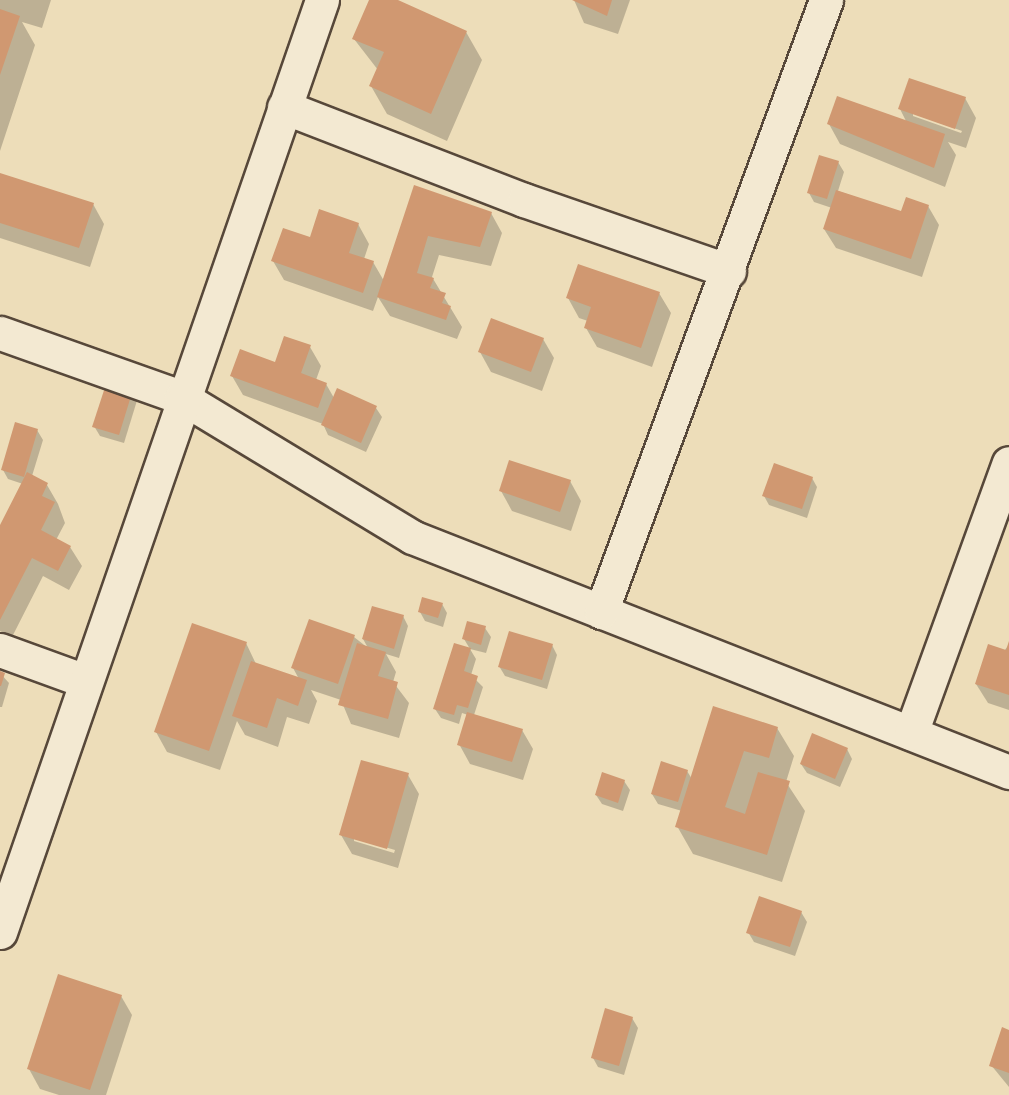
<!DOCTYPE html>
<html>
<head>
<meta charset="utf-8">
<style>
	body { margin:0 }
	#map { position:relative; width:1009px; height:1095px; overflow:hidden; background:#edddb9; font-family:"Libre Bodoni",serif }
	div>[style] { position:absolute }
	.shadow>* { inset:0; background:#0003 }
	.building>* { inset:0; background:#d09871 }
	.roads { filter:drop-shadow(2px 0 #57483a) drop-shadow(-2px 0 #57483a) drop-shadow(0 2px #57483a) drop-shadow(0 -2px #57483a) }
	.minor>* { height:33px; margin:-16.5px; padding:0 16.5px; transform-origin:16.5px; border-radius:16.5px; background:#f3e9d2 }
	span { translate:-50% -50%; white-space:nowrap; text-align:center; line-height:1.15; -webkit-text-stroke:4.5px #f3e9d2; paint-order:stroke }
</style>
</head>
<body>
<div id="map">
	<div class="shadow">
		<div style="clip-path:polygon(0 0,51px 0,42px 28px,22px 22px,35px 45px,0 151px)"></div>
		<div style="clip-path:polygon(371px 0,394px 0,466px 32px,482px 60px,447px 141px,387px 114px,371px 86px,378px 70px,354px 39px)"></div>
		<div style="clip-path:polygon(574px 0,630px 0,618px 34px,584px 23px)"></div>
		<div style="clip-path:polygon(evenodd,965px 98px,976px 118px,966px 148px,948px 142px,956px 155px,945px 187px,840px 144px,829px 124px,907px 123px,900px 109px,965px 98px,913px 113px,962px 131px,961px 133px,913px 116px,913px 113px)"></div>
		<div style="clip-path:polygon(838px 162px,844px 172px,838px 191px,902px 213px,928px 206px,939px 225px,922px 277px,836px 248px,824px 229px,832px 208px,814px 202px,809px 193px)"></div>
		<div style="clip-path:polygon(0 174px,93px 204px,104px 224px,90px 267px,0 238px)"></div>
		<div style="clip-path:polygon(415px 187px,491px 213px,502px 233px,491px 266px,439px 255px,432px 277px,462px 327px,457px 339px,390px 316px,378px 297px,373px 311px,284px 280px,273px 261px,311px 238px,358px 224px,369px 244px,364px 259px,373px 262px,384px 281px)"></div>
		<div style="clip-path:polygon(659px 293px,671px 313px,652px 367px,597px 347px,586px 328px,588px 321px,579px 318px,568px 298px)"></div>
		<div style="clip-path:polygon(543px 339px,554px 358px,542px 391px,491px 372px,480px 352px)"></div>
		<div style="clip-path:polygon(310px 347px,321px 366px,316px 380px,326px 384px,334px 398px,376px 408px,382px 417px,366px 452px,328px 435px,323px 424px,243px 395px,232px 376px,276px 364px)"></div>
		<div style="clip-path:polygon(110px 377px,139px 394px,124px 443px,100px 436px,94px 426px)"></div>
		<div style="clip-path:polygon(37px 430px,43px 440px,32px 476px,47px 485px,58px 504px,65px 523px,56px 540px,70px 547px,82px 566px,69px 590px,43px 576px,12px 637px,0 631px,0 528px,23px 484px,8px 479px,3px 470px)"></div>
		<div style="clip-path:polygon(812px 478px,817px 487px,807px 518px,769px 505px,764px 496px)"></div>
		<div style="clip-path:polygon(570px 481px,581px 501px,571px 531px,512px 511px,501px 491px)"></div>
		<div style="clip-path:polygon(442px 604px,447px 613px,443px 627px,425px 621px,420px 612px)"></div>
		<div style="clip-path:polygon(403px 616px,408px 626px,399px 658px,386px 654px,396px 672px,393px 682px,409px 703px,399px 738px,351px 724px,341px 700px,311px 690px,317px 701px,309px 724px,287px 717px,278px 747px,245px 735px,237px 721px,220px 770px,167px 752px,156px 732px,246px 643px,256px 664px,299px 679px,293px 668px,354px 637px,368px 648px,363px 639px)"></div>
		<div style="clip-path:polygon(485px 628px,491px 637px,486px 653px,470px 649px,464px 639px)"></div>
		<div style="clip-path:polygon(552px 645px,557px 655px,547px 689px,505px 676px,499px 666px)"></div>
		<div style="clip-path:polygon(1009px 645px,1009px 710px,988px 703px,976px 684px)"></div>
		<div style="clip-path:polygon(470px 649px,476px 659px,471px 675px,483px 687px,474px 715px,522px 730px,533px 749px,523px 780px,470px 764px,459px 744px,468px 715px,462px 713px,459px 724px,441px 718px,435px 709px)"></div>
		<div style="clip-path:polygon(0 673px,9px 683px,2px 707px,0 707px)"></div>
		<div style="clip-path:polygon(777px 728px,794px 756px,786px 782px,805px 811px,782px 882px,693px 854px,677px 826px,682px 811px,658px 804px,652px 794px,687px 771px,692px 779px)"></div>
		<div style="clip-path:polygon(847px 749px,852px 759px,840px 787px,807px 773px,801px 764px)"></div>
		<div style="clip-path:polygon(evenodd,408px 775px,419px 794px,398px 868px,352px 854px,341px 835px,408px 775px,354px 838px,395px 850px,394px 853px,354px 841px,354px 838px)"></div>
		<div style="clip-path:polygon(624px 781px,630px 790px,623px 811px,602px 804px,596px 795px)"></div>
		<div style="clip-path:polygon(801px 912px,807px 922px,795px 956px,754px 942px,748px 932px)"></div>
		<div style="clip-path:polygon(121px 996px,132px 1015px,106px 1095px,59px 1095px,40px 1089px,29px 1069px)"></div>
		<div style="clip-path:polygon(632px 1018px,638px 1028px,624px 1075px,598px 1067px,593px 1058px)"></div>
		<div style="clip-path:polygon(1009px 1031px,1009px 1087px,991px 1065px)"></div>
	</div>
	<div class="building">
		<div style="clip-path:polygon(369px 0,398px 0,467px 31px,431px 114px,369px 86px,384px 52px,352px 39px)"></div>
		<div style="clip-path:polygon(572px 0,612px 0,607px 16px)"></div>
		<div style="clip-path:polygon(0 9px,20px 16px,0 75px)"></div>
		<div style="clip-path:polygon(909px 78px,966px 97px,955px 129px,898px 109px)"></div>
		<div style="clip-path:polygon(837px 96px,945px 134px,934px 168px,827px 124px)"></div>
		<div style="clip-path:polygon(819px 155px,839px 161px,827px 199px,807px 193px)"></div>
		<div style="clip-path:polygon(0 173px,94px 203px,79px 248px,0 223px)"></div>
		<div style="clip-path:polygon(414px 185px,492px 212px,480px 247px,428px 236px,417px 273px,434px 278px,430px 288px,446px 293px,442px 303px,451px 306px,446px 320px,377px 297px)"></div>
		<div style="clip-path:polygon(836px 190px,901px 211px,906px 197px,929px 205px,911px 259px,823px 229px)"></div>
		<div style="clip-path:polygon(319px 209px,359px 223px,349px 253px,374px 261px,363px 293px,271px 261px,283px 228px,310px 237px)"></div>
		<div style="clip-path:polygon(578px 264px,660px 292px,641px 348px,584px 328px,591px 307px,566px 298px)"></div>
		<div style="clip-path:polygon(491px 318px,544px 338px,531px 372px,478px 352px)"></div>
		<div style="clip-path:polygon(284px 336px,311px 345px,301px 373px,327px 383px,318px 408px,230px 376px,240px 349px,275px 362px)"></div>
		<div style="clip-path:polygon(109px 375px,135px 383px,119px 435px,92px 427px)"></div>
		<div style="clip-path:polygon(337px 388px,377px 406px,361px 443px,321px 425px)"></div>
		<div style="clip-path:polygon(15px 422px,38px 429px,24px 477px,1px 470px)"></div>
		<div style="clip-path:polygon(509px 460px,571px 480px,560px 512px,499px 491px)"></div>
		<div style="clip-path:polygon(774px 463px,813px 477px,802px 509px,762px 496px)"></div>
		<div style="clip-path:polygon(27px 472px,48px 483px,42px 496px,55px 502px,41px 530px,71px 546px,58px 571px,32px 558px,0 620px,0 525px)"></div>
		<div style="clip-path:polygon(422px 597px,443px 603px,438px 618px,418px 612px)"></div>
		<div style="clip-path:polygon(372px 606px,404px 615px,394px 649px,362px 639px)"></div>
		<div style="clip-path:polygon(309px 619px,355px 635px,338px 684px,291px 668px)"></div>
		<div style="clip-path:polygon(467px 621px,486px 626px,481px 645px,462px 639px)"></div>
		<div style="clip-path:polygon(192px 623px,247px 642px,209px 751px,154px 732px)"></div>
		<div style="clip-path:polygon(509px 631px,553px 644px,542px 680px,498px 667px)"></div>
		<div style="clip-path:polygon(1009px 641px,1009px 695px,975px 684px,988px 644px,1006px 650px)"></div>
		<div style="clip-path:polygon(357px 643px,386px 652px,378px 676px,398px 682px,388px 719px,338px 705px)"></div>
		<div style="clip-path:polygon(454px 643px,471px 648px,464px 671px,478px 676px,468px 708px,457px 705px,454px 715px,433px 709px)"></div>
		<div style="clip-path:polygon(251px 661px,307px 680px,298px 706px,277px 698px,267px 728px,232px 716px)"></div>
		<div style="clip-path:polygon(0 671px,5px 673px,1px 686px,0 686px)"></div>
		<div style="clip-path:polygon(713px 706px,778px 727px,769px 758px,744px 751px,725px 807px,745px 814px,758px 772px,790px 781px,767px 855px,675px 827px)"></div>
		<div style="clip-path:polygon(467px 712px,523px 729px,512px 762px,457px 745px)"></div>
		<div style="clip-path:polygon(812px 733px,848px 748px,835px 779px,800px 764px)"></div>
		<div style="clip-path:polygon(361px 760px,409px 773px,387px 849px,339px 835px)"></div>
		<div style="clip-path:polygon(661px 761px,688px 770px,678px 802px,651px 794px)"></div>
		<div style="clip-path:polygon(602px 772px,625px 780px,618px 803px,595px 795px)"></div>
		<div style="clip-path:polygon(759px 896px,802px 911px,790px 947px,746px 933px)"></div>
		<div style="clip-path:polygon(58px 974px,122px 995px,90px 1090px,27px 1069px)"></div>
		<div style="clip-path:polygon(605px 1008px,633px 1017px,619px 1066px,591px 1058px)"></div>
		<div style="clip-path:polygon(1002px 1027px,1009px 1030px,1009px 1073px,989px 1066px)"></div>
	</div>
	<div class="roads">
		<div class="minor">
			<div style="left:284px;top:107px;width:257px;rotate:21.2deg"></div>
			<div style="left:524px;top:200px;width:217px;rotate:19.1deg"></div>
			<div style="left:0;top:333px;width:192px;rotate:19.5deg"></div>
			<div style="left:181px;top:397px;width:270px;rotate:31.2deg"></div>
			<div style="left:412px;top:537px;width:642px;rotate:21.49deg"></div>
			<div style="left:601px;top:612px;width:652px;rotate:-69.81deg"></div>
			<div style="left:0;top:650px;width:90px;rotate:20deg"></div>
			<div style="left:911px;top:733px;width:287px;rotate:-70.1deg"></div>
			<div style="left:0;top:932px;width:986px;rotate:-70.94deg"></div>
		</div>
	</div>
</div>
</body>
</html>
